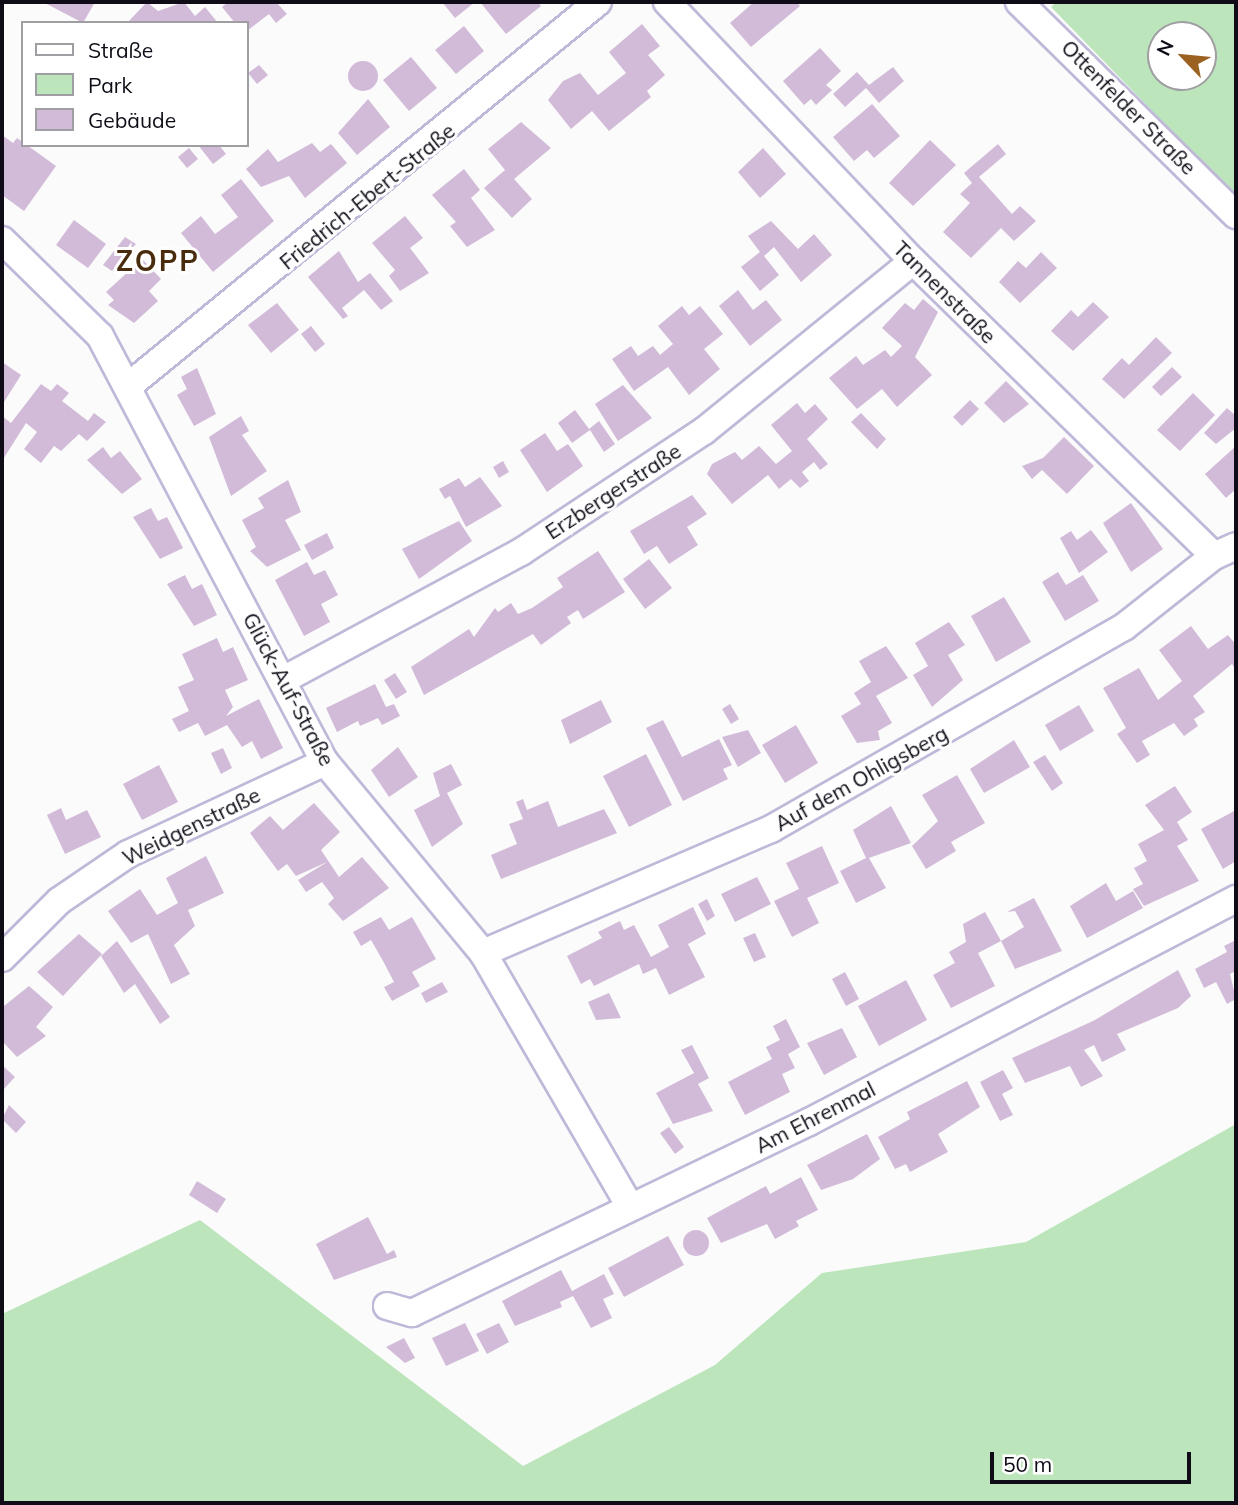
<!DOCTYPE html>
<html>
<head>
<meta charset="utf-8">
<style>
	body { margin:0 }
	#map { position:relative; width:1238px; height:1505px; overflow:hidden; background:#fbfbfb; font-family:Mulish,sans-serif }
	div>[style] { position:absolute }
	.green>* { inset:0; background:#bce5bc }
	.building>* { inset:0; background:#d2bbd8 }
	.round { border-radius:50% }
	.roads { filter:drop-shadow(2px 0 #bfb8d8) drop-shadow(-2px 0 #bfb8d8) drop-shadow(0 2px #bfb8d8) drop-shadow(0 -2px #bfb8d8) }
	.minor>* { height:26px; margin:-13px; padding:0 13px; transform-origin:13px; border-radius:13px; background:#fff }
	span { translate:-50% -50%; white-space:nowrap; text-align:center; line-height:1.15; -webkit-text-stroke:6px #fff; paint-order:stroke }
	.street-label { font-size:21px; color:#0f0c17 }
	.district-label { font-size:28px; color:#492c0e; font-weight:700; letter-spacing:2px }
	.frame { position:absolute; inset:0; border:4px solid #0f0c17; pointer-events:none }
	.legend { position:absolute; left:21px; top:21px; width:228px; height:126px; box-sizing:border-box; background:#fff; border:2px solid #9f9ea2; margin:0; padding:9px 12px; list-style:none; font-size:21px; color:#0f0c17 }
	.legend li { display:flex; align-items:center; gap:14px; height:35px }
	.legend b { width:35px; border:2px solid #9f9ea2 }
	.north { position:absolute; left:1147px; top:21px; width:70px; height:70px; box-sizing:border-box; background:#fff; border:2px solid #9f9ea2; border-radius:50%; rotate:296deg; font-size:19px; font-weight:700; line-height:28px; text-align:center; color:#0f0c17 }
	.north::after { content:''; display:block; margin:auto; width:24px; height:32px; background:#9b6121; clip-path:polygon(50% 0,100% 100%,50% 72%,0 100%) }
	.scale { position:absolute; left:990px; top:1452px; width:201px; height:32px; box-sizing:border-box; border:4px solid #0f0c17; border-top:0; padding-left:9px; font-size:21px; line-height:24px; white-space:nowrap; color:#0f0c17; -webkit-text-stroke:5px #fff; paint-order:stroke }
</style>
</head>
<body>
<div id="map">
	<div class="green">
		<div style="clip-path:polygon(evenodd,1056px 2px,1236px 2px,1236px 197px,1051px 7px,1056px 2px,1161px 35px,1203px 35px,1203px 77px,1161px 77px,1161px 35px)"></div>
		<div style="clip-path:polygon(1236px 1124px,1236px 1498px,1230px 1503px,2px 1503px,2px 1314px,200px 1220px,523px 1466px,715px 1365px,822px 1273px,1026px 1242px)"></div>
	</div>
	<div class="building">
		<div style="clip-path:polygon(43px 2px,95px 2px,83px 23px)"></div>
		<div style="clip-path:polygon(147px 2px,158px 11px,184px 2px,195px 16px,205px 7px,218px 23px,127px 23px)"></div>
		<div style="clip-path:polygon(228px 2px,276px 2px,287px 14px,276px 23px,269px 14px,247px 31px,247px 23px,235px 23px,222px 7px)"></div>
		<div style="clip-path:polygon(442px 2px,475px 2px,455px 18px)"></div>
		<div style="clip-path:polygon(480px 2px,538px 2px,541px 6px,506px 34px)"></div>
		<div style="clip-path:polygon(754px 2px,797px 2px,800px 6px,751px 47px,730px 23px)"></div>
		<div style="clip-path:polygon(642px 24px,660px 46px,648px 55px,665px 75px,647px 91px,651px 97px,609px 131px,592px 111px,571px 129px,548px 100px,563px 81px,580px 73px,598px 95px,626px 73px,609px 52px)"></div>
		<div style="clip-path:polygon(464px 26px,484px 51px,456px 74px,435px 50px)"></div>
		<div style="clip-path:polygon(820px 48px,841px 71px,826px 85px,832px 90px,816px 105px,811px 99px,804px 105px,783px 81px)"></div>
		<div style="clip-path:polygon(411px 57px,437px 88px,409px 111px,383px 80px)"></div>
		<div class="round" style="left:348px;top:61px;width:30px;height:30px"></div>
		<div style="clip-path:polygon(259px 65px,268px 75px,257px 84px,248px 73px)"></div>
		<div style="clip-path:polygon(893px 67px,904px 81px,879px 103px,866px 88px,845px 107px,833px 94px,857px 72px,869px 85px)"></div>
		<div style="clip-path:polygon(368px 99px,390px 127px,357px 155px,338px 133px)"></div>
		<div style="clip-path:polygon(872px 104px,900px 136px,874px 158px,867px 150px,854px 161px,833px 137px)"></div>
		<div style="clip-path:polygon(521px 122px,551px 148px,514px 179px,532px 199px,512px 218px,484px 188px,505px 170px,488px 149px)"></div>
		<div style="clip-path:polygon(2px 135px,13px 143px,17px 138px,56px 166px,24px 211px,2px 195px)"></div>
		<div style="clip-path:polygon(930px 140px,956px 165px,913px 206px,889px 183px)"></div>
		<div style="clip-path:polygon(312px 143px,320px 152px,331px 144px,347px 163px,305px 198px,289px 176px,261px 187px,246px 169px,268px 149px,278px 162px)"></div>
		<div style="clip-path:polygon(998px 144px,1006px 154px,979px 177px,1012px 214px,1020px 206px,1036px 221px,1014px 241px,1001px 228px,971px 258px,943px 232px,970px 203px,960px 194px,972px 183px,964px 173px)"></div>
		<div style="clip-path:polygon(198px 145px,219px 145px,226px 154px,213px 164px)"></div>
		<div style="clip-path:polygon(189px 148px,198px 159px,187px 168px,178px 157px)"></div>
		<div style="clip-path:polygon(763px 148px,786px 174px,760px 198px,738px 172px)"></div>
		<div style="clip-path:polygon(464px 169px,480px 190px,471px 198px,495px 230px,467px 247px,450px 226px,456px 222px,432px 195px)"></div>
		<div style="clip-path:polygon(241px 179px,274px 221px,213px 272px,181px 233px,201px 216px,215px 234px,238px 217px,221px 195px)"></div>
		<div style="clip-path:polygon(405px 216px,423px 238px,410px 248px,429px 273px,400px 291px,389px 276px,395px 270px,372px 243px)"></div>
		<div style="clip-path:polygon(74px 220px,106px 244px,88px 268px,56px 245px)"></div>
		<div style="clip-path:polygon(771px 221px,798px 249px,814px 234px,832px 255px,801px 282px,774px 247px,764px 256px,779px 275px,760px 291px,741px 267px,760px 252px,748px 236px)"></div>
		<div style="clip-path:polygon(125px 237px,136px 244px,112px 271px,103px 265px)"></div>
		<div style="clip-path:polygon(339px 251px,358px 282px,370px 273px,393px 301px,381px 310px,364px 290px,342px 308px,348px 316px,343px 319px,308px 277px)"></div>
		<div style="clip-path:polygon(1041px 252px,1057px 268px,1020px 303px,999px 282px,1018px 261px,1026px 268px)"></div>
		<div style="clip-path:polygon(142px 259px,161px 279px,149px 291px,158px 301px,134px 323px,108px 305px,114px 300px,106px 292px)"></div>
		<div style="clip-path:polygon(738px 290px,753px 310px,766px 300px,782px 320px,750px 346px,719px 306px)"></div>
		<div style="clip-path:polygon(923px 299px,938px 312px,915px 357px,932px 375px,897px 407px,882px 389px,857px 409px,829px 378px,856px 356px,863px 365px,885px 350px,891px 357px,902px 346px,882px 328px,905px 303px,914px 310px)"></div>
		<div style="clip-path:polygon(1093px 302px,1109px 317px,1073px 351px,1051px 331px,1071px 310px,1078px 317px)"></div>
		<div style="clip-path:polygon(277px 303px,299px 330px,271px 353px,248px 325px)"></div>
		<div style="clip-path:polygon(682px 306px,689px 315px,700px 306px,723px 334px,704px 349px,720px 369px,689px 395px,668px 367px,634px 391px,612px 359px,631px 346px,638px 356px,653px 346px,660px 355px,673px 344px,658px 326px)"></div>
		<div style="clip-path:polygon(311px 326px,325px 344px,315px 352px,301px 334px)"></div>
		<div style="clip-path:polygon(1156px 337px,1172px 353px,1124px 399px,1102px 379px,1122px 358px,1129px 365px)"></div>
		<div style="clip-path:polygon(2px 362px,21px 375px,4px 402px,2px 401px)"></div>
		<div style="clip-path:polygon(1172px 367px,1182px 377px,1161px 396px,1152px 387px)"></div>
		<div style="clip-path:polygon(197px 368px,216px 414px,194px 426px,177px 395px,187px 389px,181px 377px)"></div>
		<div style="clip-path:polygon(1006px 381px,1029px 404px,1004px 423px,984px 403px)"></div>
		<div style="clip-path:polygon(41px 384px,51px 391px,57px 384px,69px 393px,62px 401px,88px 421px,94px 413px,106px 422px,87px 441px,79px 434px,61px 451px,54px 446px,41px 463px,24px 449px,37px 432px,26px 423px,2px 461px,2px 416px,11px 423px)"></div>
		<div style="clip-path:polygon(623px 385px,652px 418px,618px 441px,595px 404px)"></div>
		<div style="clip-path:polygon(1193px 393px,1215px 415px,1180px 451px,1157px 430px)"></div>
		<div style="clip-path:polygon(970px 400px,979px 409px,962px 426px,953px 417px)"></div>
		<div style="clip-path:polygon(797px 403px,805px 413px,815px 404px,828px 419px,807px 439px,828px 464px,820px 470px,814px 462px,802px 472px,809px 481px,800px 488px,791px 479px,779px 489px,768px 475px,732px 504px,707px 474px,712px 464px,735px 452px,742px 460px,759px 446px,776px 464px,792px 451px,771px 425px)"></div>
		<div style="clip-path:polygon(1227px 408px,1236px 416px,1236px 428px,1216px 444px,1204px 433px)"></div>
		<div style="clip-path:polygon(575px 410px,589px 429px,599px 421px,615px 444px,604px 452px,590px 430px,572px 443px,558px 423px)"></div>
		<div style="clip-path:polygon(861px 413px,886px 439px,877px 449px,851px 422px)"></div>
		<div style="clip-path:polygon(241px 416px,249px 431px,242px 435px,267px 471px,231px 496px,209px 437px)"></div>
		<div style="clip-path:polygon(545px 433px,557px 451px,568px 444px,583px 466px,547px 492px,520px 450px)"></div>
		<div style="clip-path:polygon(1064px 437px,1094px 466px,1067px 494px,1042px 470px,1032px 479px,1022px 466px,1043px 458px)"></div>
		<div style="clip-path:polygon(1236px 446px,1236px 489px,1226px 498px,1205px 474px)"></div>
		<div style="clip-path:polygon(103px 447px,111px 458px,120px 451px,142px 479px,122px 494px,87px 460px)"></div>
		<div style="clip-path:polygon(503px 461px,509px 472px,499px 478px,493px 467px)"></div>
		<div style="clip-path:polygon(480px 477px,502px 506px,466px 527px,450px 496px,445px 499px,439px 489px,459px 478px,465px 487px)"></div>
		<div style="clip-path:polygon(288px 480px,301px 512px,285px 520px,301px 550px,267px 567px,250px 551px,256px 547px,242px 520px,264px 508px,258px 498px)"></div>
		<div style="clip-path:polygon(692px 495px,707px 514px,687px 527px,698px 545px,669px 564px,657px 546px,644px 554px,630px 531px)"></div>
		<div style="clip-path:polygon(1131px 503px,1163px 549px,1131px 572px,1103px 523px)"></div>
		<div style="clip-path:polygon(151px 508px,158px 521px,167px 517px,183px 548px,160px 559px,133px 517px)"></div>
		<div style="clip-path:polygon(459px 521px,472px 541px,419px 579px,402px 549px)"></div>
		<div style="clip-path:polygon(1091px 530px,1108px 552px,1079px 573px,1060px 538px,1071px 531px,1077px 540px)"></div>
		<div style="clip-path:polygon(327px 533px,334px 548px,312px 560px,304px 545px)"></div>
		<div style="clip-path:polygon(598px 551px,625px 592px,583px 619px,578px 610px,567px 617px,571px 623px,541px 645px,533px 634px,424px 695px,411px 667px,469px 629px,474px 637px,495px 608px,498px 612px,511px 603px,518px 614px,532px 608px,563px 587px,557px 578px)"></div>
		<div style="clip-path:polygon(649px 559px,672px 588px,645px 609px,623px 579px)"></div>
		<div style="clip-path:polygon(307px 562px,314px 575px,325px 570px,338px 595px,321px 604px,330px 622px,304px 636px,275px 580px)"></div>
		<div style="clip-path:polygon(1058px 572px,1066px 585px,1083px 575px,1099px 601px,1065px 621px,1042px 582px)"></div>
		<div style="clip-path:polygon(185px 575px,192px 589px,202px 584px,217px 615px,194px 626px,167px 584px)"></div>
		<div style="clip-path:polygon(1004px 597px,1031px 642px,996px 662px,971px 616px)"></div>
		<div style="clip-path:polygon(949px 622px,965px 645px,948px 655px,963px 680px,932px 707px,913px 675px,928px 666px,915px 643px)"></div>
		<div style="clip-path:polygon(1191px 626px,1208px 649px,1228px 635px,1236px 645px,1236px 670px,1232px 664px,1193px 696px,1205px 712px,1194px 719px,1198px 726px,1184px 736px,1174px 723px,1142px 741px,1150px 755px,1137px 763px,1117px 734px,1126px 728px,1103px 688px,1139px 668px,1158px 700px,1182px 681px,1159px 650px)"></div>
		<div style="clip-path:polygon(217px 638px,223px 652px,233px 647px,248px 680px,225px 690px,233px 707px,226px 716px,259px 699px,283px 748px,261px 759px,252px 741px,242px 747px,227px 725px,205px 736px,198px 723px,179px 732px,172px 719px,189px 711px,178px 687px,194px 680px,182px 654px)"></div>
		<div style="clip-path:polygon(886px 646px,908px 678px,876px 696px,892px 723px,878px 731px,880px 740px,857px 743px,841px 716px,861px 704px,854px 693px,871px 682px,859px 661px)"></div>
		<div style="clip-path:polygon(395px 673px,407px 692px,396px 699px,384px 680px)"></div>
		<div style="clip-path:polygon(375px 684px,386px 707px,394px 704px,400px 716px,382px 725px,378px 718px,360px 726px,358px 721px,337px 732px,326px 708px)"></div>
		<div style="clip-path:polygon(601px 700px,612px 722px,570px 744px,561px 720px)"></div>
		<div style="clip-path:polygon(730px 704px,739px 719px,731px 724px,722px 709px)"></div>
		<div style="clip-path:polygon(1079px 705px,1094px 731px,1060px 751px,1045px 725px)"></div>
		<div style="clip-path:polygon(663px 720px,682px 757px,719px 739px,732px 765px,723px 769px,728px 779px,683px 801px,646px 728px)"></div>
		<div style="clip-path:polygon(796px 725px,818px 763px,785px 783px,762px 745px)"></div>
		<div style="clip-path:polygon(748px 730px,761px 753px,738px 767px,722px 737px)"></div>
		<div style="clip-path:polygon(1014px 740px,1030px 767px,984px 793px,970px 769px)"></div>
		<div style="clip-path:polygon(398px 747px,418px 777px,389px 797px,371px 770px)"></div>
		<div style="clip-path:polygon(223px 748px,232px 768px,221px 774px,211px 753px)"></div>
		<div style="clip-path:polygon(646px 754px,672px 805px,629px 827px,603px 776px)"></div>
		<div style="clip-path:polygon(1045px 755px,1063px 783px,1052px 791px,1033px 762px)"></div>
		<div style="clip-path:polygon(451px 764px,462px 785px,447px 793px,463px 824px,432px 847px,414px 810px,440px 796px,433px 773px)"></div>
		<div style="clip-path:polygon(159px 765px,178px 802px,142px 820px,123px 784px)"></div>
		<div style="clip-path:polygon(957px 775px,985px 823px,951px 842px,956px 851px,926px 869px,912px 846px,938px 821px,922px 795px)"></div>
		<div style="clip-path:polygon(1175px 786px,1192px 812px,1177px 822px,1188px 840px,1177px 846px,1199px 881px,1144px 906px,1133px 889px,1143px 884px,1134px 868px,1147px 861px,1138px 844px,1164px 830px,1145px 805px)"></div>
		<div style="clip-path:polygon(523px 799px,527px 810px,548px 801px,558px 827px,604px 809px,617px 833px,501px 879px,491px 855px,517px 844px,509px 824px,523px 819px,516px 802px)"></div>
		<div style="clip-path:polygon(314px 803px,340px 832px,321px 850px,339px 877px,362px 857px,389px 888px,343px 921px,328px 904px,334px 898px,322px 882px,306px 892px,298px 880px,327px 862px,296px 876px,287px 864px,278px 871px,250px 833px,270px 816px,283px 830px)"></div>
		<div style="clip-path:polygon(891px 806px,911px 843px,869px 858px,886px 888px,856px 903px,840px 871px,866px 858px,853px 830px)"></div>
		<div style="clip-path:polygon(61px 808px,66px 820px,87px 810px,101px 837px,65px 854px,47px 815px)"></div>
		<div style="clip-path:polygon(1236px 810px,1236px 861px,1223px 869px,1201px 829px)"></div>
		<div style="clip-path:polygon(822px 846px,839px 883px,807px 898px,819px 923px,792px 937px,774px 901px,799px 889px,786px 863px)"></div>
		<div style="clip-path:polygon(206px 856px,224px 893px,188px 910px,195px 926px,174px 945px,190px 974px,171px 984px,148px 934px,131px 943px,108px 911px,140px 889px,157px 915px,178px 903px,166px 878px)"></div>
		<div style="clip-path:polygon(757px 877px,771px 904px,735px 922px,721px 894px)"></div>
		<div style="clip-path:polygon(1106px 883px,1116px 901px,1133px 891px,1143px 908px,1087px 938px,1070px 906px)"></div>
		<div style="clip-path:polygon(1034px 898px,1062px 951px,1015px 969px,1001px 941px,1024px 927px,1015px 911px,1007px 912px)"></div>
		<div style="clip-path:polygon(707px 899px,715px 916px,707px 921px,698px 904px)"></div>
		<div style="clip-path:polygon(693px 907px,706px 934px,688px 944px,705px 977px,669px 995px,656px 968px,643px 974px,639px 964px,594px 986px,590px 979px,581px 984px,567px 956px,602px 938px,598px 932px,620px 921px,624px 930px,634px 925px,651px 957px,669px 947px,658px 925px)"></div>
		<div style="clip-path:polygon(985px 912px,1001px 941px,978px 953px,995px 986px,951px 1008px,933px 975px,955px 963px,949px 952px,966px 942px,963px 924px)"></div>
		<div style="clip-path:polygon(381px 917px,389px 930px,412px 917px,436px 959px,412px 972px,420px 986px,392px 1001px,384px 987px,394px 982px,383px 961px,371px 940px,361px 946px,353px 932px)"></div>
		<div style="clip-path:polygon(755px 933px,766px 957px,754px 962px,743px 938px)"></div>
		<div style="clip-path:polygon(79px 934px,102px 954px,63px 996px,37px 972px)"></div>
		<div style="clip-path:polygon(1236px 940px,1236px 971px,1230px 974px,1236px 999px,1227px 1004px,1216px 982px,1204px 988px,1195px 969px,1227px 952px,1224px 946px)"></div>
		<div style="clip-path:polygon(117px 941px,170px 1017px,160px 1024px,135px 984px,124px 993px,101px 956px)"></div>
		<div style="clip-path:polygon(1178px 970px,1191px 996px,1178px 1008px,1117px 1034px,1126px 1050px,1102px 1062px,1094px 1045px,1084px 1050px,1103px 1076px,1081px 1087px,1070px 1066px,1025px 1083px,1012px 1058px,1095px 1020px)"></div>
		<div style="clip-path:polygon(845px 972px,859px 999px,846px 1006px,832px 979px)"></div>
		<div style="clip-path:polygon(906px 980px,927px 1020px,879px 1046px,858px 1006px)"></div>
		<div style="clip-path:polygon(442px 982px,448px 992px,426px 1003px,421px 993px)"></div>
		<div style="clip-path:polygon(29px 986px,53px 1007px,36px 1027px,46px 1036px,17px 1057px,2px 1041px,4px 1006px)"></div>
		<div style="clip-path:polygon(609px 993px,621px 1018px,596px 1020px,588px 1002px)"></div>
		<div style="clip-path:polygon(786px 1019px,800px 1047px,788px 1054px,795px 1068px,782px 1074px,790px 1092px,745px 1115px,728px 1082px,772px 1059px,766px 1047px,780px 1040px,773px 1026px)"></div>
		<div style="clip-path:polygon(842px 1028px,857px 1057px,824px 1075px,807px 1043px)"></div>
		<div style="clip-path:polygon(692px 1045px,709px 1078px,698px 1084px,713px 1111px,673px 1124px,656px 1093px,694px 1073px,681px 1050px)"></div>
		<div style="clip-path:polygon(2px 1065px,15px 1077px,2px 1091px)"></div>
		<div style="clip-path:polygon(1003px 1070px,1013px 1088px,1002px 1094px,1013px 1115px,1000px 1121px,980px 1082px)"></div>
		<div style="clip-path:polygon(967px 1081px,980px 1107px,938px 1134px,948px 1152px,910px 1172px,906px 1164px,895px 1169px,878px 1137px,910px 1119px,907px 1112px)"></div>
		<div style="clip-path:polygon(9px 1105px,26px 1122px,16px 1133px,2px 1119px)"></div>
		<div style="clip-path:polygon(669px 1127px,684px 1147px,675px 1154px,660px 1133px)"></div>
		<div style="clip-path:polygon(867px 1134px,880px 1159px,853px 1179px,821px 1190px,807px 1165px)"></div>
		<div style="clip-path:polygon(801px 1177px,818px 1210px,796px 1221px,799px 1226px,775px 1239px,767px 1224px,721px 1243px,707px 1218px,766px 1186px,770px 1194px)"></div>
		<div style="clip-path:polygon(197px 1181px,226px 1199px,217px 1213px,189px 1195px)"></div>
		<div style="clip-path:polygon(368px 1217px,387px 1254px,394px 1250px,397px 1257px,334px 1280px,316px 1244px)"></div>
		<div class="round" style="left:683px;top:1230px;width:26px;height:26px"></div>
		<div style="clip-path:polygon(668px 1236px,684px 1265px,624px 1297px,608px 1268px)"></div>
		<div style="clip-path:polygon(561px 1270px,572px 1291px,604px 1274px,614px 1294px,603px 1299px,612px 1318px,591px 1328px,573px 1296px,560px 1302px,562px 1307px,515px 1326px,502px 1301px)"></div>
		<div style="clip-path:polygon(465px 1323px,479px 1351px,446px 1366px,432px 1338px)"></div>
		<div style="clip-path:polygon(499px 1323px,509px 1342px,487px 1354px,476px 1334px)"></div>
		<div style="clip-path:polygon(404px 1338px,415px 1358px,405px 1363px,386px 1347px)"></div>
	</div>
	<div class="roads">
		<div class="minor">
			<div style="left:667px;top:2px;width:357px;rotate:46.5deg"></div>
			<div style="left:913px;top:261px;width:421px;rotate:44.4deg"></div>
			<div style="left:1214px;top:556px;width:24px;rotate:-24deg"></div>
			<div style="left:1019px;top:2px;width:304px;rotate:44.5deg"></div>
			<div style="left:2px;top:240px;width:137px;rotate:44.4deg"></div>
			<div style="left:100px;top:336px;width:482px;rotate:62.2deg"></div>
			<div style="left:325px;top:762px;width:248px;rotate:50.4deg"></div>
			<div style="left:483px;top:953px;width:293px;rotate:59.9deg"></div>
			<div style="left:131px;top:384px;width:603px;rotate:-39.28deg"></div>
			<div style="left:285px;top:679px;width:268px;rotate:-28.3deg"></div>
			<div style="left:521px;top:552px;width:219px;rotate:-33.5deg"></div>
			<div style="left:704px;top:431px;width:269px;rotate:-39.1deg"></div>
			<div style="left:483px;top:953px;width:314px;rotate:-23.3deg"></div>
			<div style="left:771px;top:829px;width:407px;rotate:-29.8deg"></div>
			<div style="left:1124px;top:627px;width:115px;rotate:-38.3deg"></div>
			<div style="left:2px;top:958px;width:81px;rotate:-45deg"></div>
			<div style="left:59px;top:901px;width:83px;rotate:-34.3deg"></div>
			<div style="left:128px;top:854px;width:217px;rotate:-25deg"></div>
			<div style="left:387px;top:1306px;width:26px;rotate:16deg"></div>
			<div style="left:412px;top:1313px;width:441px;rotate:-25.7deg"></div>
			<div style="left:809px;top:1122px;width:482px;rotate:-27.6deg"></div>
		</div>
	</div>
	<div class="street-label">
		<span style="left:1129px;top:107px;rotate:45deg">Ottenfelder Straße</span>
		<span style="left:367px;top:196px;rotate:-39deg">Friedrich-Ebert-Straße</span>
		<span style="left:945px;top:292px;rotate:45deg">Tannenstraße</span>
		<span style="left:613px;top:491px;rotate:-33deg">Erzbergerstraße</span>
		<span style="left:289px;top:689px;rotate:62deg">Glück-Auf-Straße</span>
		<span style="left:861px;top:778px;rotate:-29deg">Auf dem Ohligsberg</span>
		<span style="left:191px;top:826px;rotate:-26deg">Weidgenstraße</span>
		<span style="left:815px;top:1117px;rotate:-27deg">Am Ehrenmal</span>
	</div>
	<div class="district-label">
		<span style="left:158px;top:261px">ZOPP</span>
	</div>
	<div class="frame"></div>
	<ul class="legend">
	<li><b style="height:9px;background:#fff"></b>Straße</li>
	<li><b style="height:19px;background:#bce5bc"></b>Park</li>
	<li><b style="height:19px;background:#d2bbd8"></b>Gebäude</li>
	</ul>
	<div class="north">N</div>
	<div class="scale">50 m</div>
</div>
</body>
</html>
